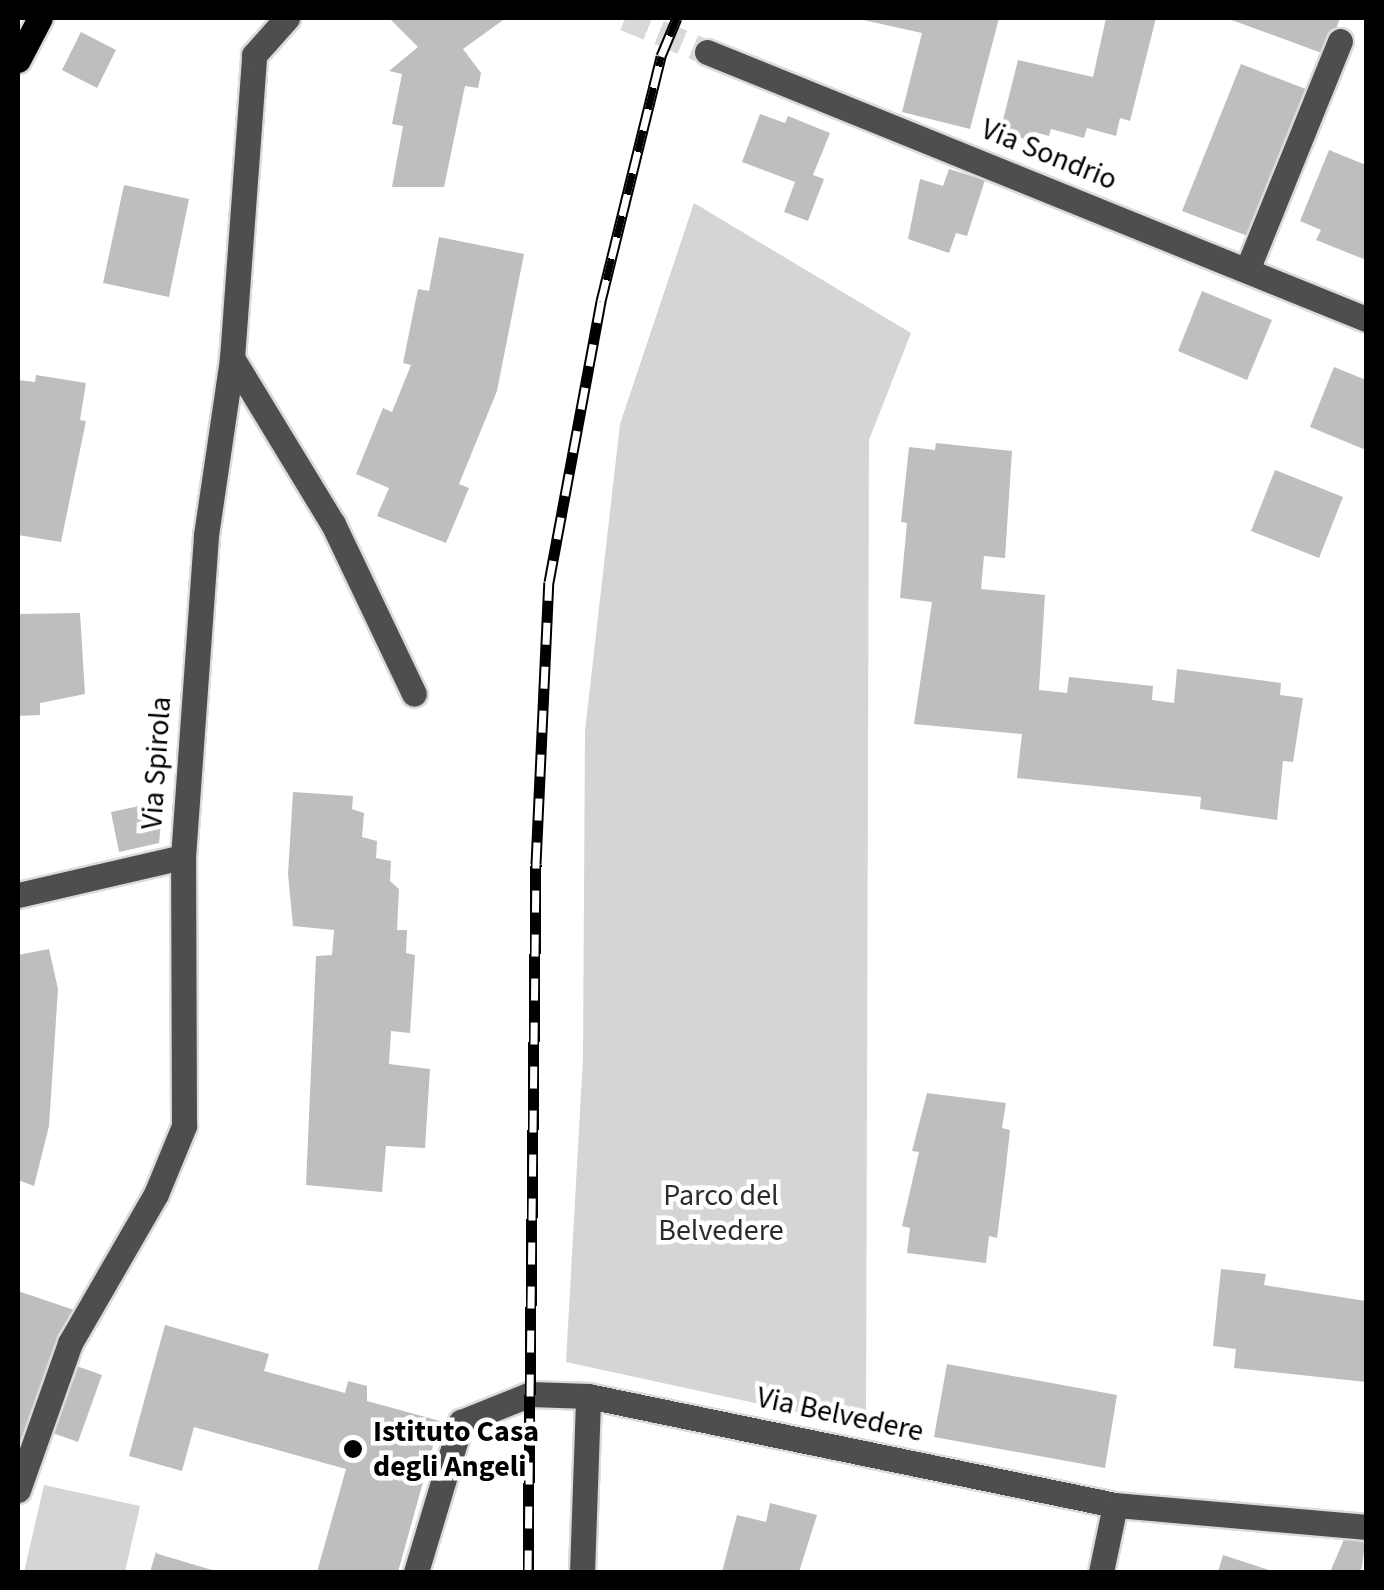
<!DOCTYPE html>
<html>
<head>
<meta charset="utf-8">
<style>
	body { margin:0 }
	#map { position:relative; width:1384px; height:1590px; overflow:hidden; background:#fff; font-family:"Source Sans 3",sans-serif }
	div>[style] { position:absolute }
	.green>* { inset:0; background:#d5d5d5 }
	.building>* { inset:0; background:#bebebe }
	.minor-tunnel>* { height:25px; margin-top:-12.5px; transform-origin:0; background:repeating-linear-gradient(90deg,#d9d9d9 0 25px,transparent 0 37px) }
	.roads { filter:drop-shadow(2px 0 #dbdbdb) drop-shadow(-2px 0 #dbdbdb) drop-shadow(0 2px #dbdbdb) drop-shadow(0 -2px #dbdbdb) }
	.minor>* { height:25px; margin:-12.5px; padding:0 12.5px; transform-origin:12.5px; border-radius:12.5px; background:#4e4e4e }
	.major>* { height:25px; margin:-12.5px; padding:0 12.5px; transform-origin:12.5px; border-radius:12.5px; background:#000 }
	.rail>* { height:11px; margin-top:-5.5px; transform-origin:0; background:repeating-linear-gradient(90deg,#fff 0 22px,#000 0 44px); box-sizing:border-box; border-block:2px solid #000 }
	.dots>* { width:28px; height:28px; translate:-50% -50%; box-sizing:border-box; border:5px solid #fff; border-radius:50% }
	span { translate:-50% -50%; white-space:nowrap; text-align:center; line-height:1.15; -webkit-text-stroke:9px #fff; paint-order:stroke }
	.street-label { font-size:30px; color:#000 }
	.park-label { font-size:30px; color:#2c2c2c }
	.poi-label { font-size:30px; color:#000; font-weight:700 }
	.left { translate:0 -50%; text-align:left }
	.frame { position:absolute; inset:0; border:20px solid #000; pointer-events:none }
</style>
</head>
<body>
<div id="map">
	<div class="green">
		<div style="clip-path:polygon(694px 203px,911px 333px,869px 440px,866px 1427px,566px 1362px,583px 1057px,585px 731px,620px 424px)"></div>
		<div style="clip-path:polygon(44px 1485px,140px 1506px,125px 1572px,24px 1572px)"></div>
	</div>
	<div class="building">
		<div style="clip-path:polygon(389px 18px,506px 18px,463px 49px,481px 73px,478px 88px,465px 86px,444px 187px,392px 187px,403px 126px,392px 124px,402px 74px,389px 71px,418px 47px)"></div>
		<div style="clip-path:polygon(854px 18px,999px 18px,970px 129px,902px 112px,922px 33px)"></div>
		<div style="clip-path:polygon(1106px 18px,1156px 18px,1130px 121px,1120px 118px,1116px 136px,1087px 128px,1084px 138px,1051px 129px,1049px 136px,1034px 132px,1031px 141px,1000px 132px,1018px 60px,1093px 77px)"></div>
		<div style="clip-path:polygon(1226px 18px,1340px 18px,1327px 55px)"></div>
		<div style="clip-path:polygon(81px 32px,116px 50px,97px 88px,62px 70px)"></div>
		<div style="clip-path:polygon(1241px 64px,1311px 91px,1253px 238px,1182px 211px)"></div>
		<div style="clip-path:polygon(760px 114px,785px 123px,788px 116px,830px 133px,813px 175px,824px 179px,808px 221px,784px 212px,795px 182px,742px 162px)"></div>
		<div style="clip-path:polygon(1329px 150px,1366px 165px,1366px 260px,1316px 240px,1321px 230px,1300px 221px)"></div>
		<div style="clip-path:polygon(949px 169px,985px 180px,967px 236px,956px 233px,949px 253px,908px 239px,920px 179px,943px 186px)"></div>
		<div style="clip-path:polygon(124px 185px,189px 199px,169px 297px,103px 283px)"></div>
		<div style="clip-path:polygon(439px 237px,524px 254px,497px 391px,459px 484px,469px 488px,446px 543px,377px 516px,389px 488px,356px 474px,383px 408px,392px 412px,411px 365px,403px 363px,418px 289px,429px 291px)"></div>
		<div style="clip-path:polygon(1202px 291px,1272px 320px,1247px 380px,1178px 351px)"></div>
		<div style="clip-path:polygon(1334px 367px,1366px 380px,1366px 450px,1310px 427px)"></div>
		<div style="clip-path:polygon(36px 375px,86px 383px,80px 420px,86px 421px,61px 542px,18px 535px,18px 380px,35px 382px)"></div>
		<div style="clip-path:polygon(936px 443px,1012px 451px,1005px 558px,984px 556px,981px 589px,1045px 595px,1039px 690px,1067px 693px,1069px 677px,1153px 686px,1152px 700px,1174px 703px,1177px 669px,1281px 683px,1280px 695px,1303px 698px,1293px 762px,1283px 761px,1277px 820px,1200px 809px,1201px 797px,1017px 778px,1022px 734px,914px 724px,932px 602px,900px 598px,907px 523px,901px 522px,909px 447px,935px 450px)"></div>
		<div style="clip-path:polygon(1275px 470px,1343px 497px,1319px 558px,1251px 531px)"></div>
		<div style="clip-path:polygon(80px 613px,85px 694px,40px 703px,40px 715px,18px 716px,18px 614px)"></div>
		<div style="clip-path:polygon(293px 792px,353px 796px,352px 809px,364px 813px,362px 837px,377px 841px,376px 858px,391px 861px,390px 881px,399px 889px,397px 930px,407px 930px,406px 953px,415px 955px,410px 1033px,391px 1031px,389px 1064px,430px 1069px,425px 1148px,386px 1146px,382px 1192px,306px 1185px,316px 956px,332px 955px,334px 930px,293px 926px,288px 874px)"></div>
		<div style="clip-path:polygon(163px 801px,159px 843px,119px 852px,111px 812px)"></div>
		<div style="clip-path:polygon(49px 949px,58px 989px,49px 1126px,34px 1186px,18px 1180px,18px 955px)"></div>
		<div style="clip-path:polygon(927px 1093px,1006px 1103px,1002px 1128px,1010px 1130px,1005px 1175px,997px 1238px,989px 1236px,986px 1263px,907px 1253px,910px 1228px,902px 1226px,919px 1152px,912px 1151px)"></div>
		<div style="clip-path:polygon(1221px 1269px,1266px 1274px,1264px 1285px,1366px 1301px,1366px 1382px,1234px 1368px,1236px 1349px,1213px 1346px)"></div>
		<div style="clip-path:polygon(18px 1291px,80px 1312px,18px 1472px)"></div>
		<div style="clip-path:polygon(165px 1325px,269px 1354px,264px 1371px,345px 1393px,348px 1381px,367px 1386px,367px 1401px,440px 1421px,398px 1572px,317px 1572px,346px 1469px,194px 1427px,182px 1471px,129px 1456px)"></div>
		<div style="clip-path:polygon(71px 1364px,102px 1375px,78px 1442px,44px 1430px)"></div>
		<div style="clip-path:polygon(947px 1364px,1117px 1395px,1105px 1468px,934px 1437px)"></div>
		<div style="clip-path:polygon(770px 1503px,817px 1515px,799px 1572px,722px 1572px,737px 1515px,766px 1522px)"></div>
		<div style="clip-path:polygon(1345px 1537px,1366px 1539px,1361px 1572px,1331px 1570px)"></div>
		<div style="clip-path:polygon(156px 1552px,158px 1554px,219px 1572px,150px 1572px)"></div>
		<div style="clip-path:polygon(1223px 1555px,1275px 1572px,1218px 1572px)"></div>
	</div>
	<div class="minor-tunnel">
		<div style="left:625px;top:18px;width:89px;rotate:22.5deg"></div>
	</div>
	<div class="roads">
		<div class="minor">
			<div style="left:707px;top:52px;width:711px;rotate:22.06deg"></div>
			<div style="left:1247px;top:270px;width:247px;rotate:-67.9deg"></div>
			<div style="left:232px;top:358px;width:194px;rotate:58.7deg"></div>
			<div style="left:333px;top:524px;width:188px;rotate:64.5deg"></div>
			<div style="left:18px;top:895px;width:169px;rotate:-13deg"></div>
			<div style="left:18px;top:1490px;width:156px;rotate:-70.5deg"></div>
			<div style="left:70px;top:1343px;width:172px;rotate:-60deg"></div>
			<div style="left:156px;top:1194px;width:74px;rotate:-67.6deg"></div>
			<div style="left:184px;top:1126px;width:269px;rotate:-90.2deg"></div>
			<div style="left:183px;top:857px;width:323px;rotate:-85.9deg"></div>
			<div style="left:206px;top:535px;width:179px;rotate:-81.6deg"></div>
			<div style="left:232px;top:358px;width:304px;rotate:-85.8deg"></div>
			<div style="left:254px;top:55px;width:50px;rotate:-48.3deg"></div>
			<div style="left:416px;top:1572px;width:157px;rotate:-73.3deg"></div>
			<div style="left:461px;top:1422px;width:75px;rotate:-21.8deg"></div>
			<div style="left:531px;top:1394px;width:57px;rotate:2deg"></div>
			<div style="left:588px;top:1396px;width:538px;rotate:11.69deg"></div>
			<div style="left:1115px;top:1505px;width:252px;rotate:5deg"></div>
			<div style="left:582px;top:1572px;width:176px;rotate:-88deg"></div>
			<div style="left:1101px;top:1572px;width:68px;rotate:-78.2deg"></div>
		</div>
		<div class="major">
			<div style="left:18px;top:60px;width:47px;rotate:-62.4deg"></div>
		</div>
	</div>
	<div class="rail">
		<div style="left:528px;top:1572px;width:708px;rotate:-89.35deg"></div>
		<div style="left:536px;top:864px;width:282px;rotate:-87.4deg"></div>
		<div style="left:549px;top:582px;width:286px;rotate:-79.5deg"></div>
		<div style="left:601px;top:301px;width:252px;rotate:-76.2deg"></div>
		<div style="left:661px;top:56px;width:41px;rotate:-67.2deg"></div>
	</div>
	<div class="dots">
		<div style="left:353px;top:1449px;background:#000"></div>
	</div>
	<div class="street-label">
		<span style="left:1049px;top:155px;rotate:22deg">Via Sondrio</span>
		<span style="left:157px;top:763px;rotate:-86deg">Via Spirola</span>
		<span style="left:840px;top:1415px;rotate:12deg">Via Belvedere</span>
	</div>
	<div class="park-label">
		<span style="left:721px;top:1213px">Parco del<br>Belvedere</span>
	</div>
	<div class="poi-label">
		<span class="left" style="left:373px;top:1449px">Istituto Casa<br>degli Angeli</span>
	</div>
	<div class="frame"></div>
</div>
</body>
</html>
